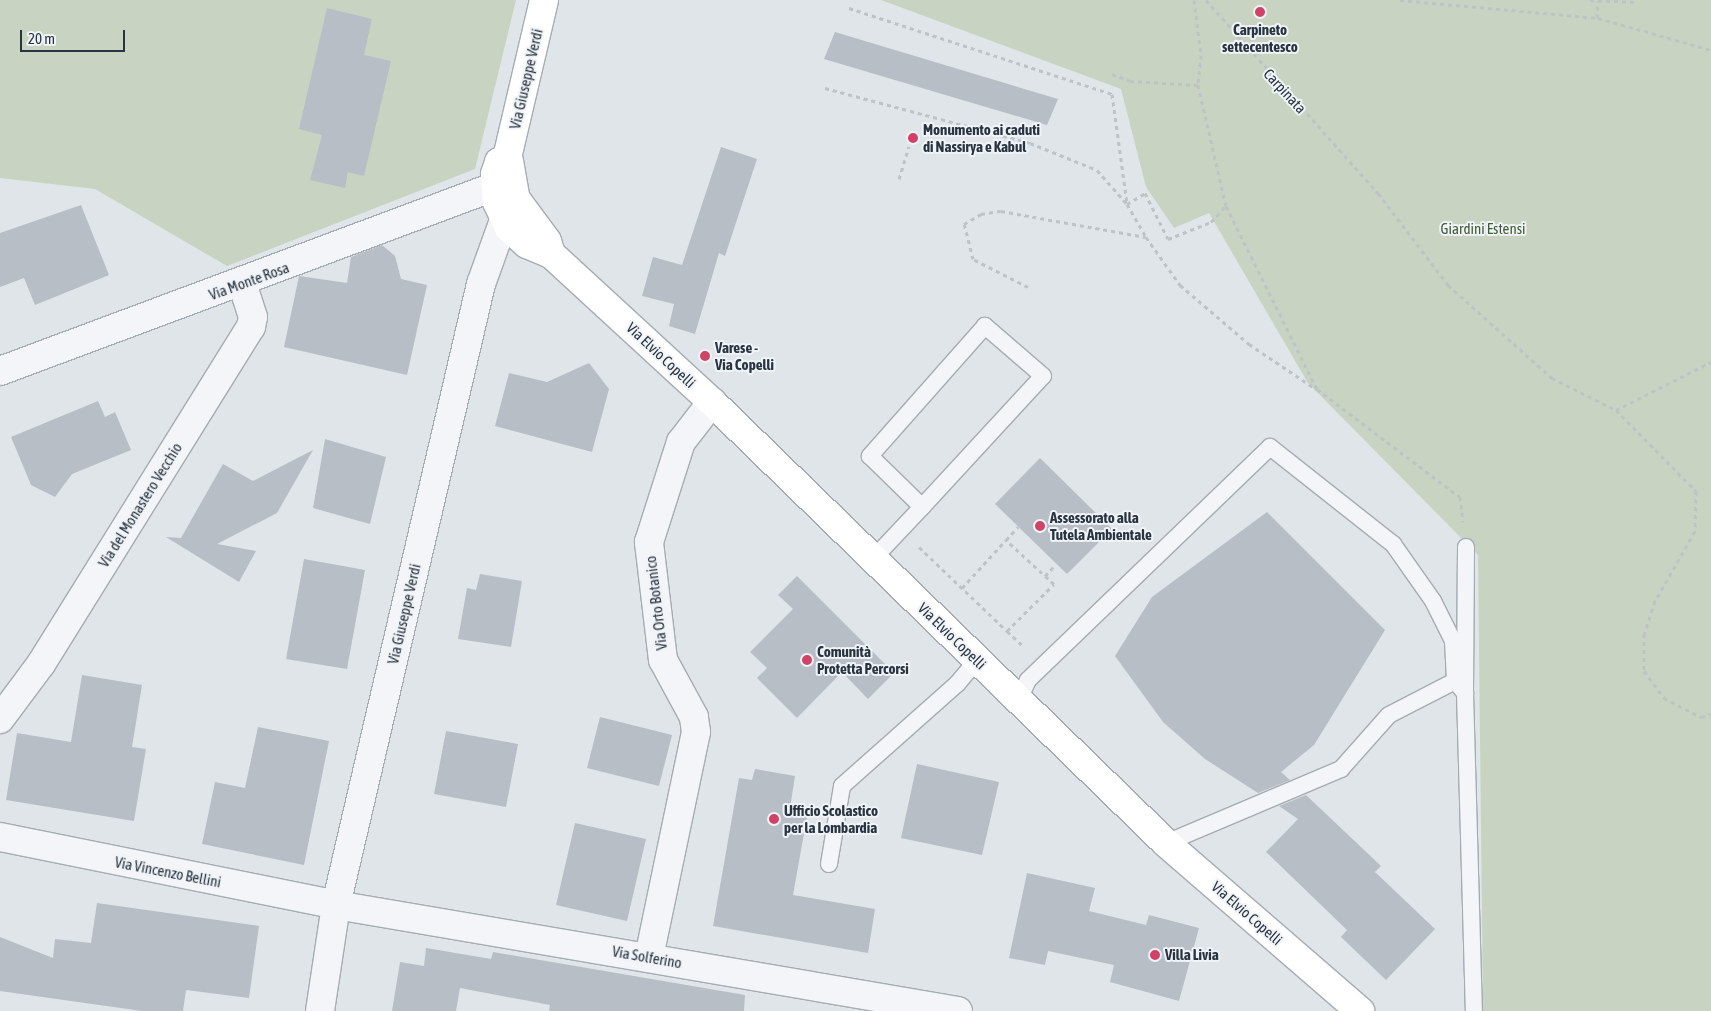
<!DOCTYPE html>
<html>
<head>
<meta charset="utf-8">
<style>
	body { margin:0 }
	#map { position:relative; width:1711px; height:1011px; overflow:hidden; background:#e0e5e9; font-family:"Asap Condensed",sans-serif }
	div>[style] { position:absolute }
	.green>* { inset:0; background:#c8d4c1 }
	.building>* { inset:0; background:#b7bec6 }
	.path>* { height:3px; margin-top:-1.5px; transform-origin:0; background:repeating-linear-gradient(90deg,#bec3c8 0 4px,transparent 0 8px) }
	.roads { filter:drop-shadow(1px 0 #a5acb3) drop-shadow(-1px 0 #a5acb3) drop-shadow(0 1px #a5acb3) drop-shadow(0 -1px #a5acb3) }
	.service>* { height:16px; margin:-8px; padding:0 8px; transform-origin:8px; border-radius:8px; background:#f3f5f8 }
	.minor>* { height:28px; margin:-14px; padding:0 14px; transform-origin:14px; border-radius:14px; background:#f3f5f8 }
	.secondary>* { height:28px; margin:-14px; padding:0 14px; transform-origin:14px; border-radius:14px; background:#fff }
	.dots>* { width:14px; height:14px; translate:-50% -50%; box-sizing:border-box; border:2px solid #f0f3f7; border-radius:50% }
	span { translate:-50% -50%; white-space:nowrap; text-align:center; line-height:1.15; -webkit-text-stroke:4px #f0f3f7; paint-order:stroke }
	.poi-label { font-size:15px; color:#283441; font-weight:700 }
	.left { translate:0 -50%; text-align:left }
	.street-label { font-size:15px; color:#283441 }
	.park-label { font-size:15px; color:#415d35 }
	.scale { position:absolute; left:20px; top:30px; width:105px; height:22px; box-sizing:border-box; border:2px solid #283441; border-top:0; padding-left:6px; font-size:15px; line-height:18px; white-space:nowrap; color:#283441; -webkit-text-stroke:4px #f0f3f7; paint-order:stroke }
</style>
</head>
<body>
<div id="map">
	<div class="green">
		<div style="clip-path:polygon(0 0,516px 0,475px 169px,227px 266px,95px 189px,0 178px)"></div>
		<div style="clip-path:polygon(881px 0,1711px 0,1711px 1011px,1483px 1011px,1478px 555px,1308px 383px,1209px 213px,1174px 228px,1146px 187px,1121px 89px)"></div>
	</div>
	<div class="building">
		<div style="clip-path:polygon(327px 8px,372px 19px,364px 55px,391px 61px,364px 176px,348px 172px,345px 188px,310px 180px,322px 135px,299px 129px)"></div>
		<div style="clip-path:polygon(835px 32px,1058px 99px,1047px 125px,824px 59px)"></div>
		<div style="clip-path:polygon(721px 147px,757px 159px,725px 256px,719px 253px,695px 334px,669px 326px,674px 304px,642px 296px,653px 257px,682px 265px)"></div>
		<div style="clip-path:polygon(81px 205px,109px 275px,35px 305px,24px 278px,0 287px,0 233px)"></div>
		<div style="clip-path:polygon(382px 245px,395px 256px,401px 279px,427px 285px,407px 375px,284px 347px,299px 276px,347px 283px,351px 257px)"></div>
		<div style="clip-path:polygon(589px 363px,609px 389px,592px 452px,495px 426px,509px 373px,547px 382px)"></div>
		<div style="clip-path:polygon(98px 401px,105px 417px,115px 412px,131px 450px,72px 474px,55px 497px,31px 485px,11px 437px)"></div>
		<div style="clip-path:polygon(325px 439px,386px 457px,370px 524px,313px 508px)"></div>
		<div style="clip-path:polygon(313px 450px,277px 513px,217px 544px,256px 551px,239px 582px,166px 537px,181px 538px,223px 464px,253px 481px)"></div>
		<div style="clip-path:polygon(1040px 458px,1112px 529px,1067px 574px,995px 504px)"></div>
		<div style="clip-path:polygon(1267px 512px,1385px 630px,1314px 745px,1281px 772px,1290px 780px,1258px 793px,1205px 759px,1163px 722px,1115px 656px,1152px 597px)"></div>
		<div style="clip-path:polygon(304px 559px,365px 570px,347px 669px,286px 659px)"></div>
		<div style="clip-path:polygon(480px 574px,522px 581px,511px 647px,458px 639px,467px 588px,476px 590px)"></div>
		<div style="clip-path:polygon(797px 576px,894px 673px,868px 699px,842px 672px,797px 718px,757px 678px,767px 668px,750px 652px,793px 609px,778px 595px)"></div>
		<div style="clip-path:polygon(82px 675px,142px 685px,132px 747px,146px 749px,134px 821px,6px 800px,17px 733px,71px 742px)"></div>
		<div style="clip-path:polygon(600px 717px,672px 735px,659px 786px,587px 768px)"></div>
		<div style="clip-path:polygon(258px 727px,329px 741px,304px 865px,202px 844px,215px 782px,245px 788px)"></div>
		<div style="clip-path:polygon(446px 731px,518px 744px,506px 807px,434px 794px)"></div>
		<div style="clip-path:polygon(917px 764px,999px 782px,982px 855px,901px 838px)"></div>
		<div style="clip-path:polygon(755px 769px,795px 776px,790px 808px,808px 811px,793px 895px,875px 909px,868px 953px,713px 926px,739px 778px,752px 780px)"></div>
		<div style="clip-path:polygon(1306px 795px,1381px 866px,1375px 872px,1435px 929px,1386px 980px,1341px 937px,1347px 930px,1266px 852px,1298px 819px,1279px 806px)"></div>
		<div style="clip-path:polygon(575px 823px,646px 839px,627px 921px,556px 905px)"></div>
		<div style="clip-path:polygon(1027px 873px,1095px 888px,1089px 911px,1146px 925px,1149px 915px,1199px 928px,1179px 1001px,1110px 982px,1114px 965px,1048px 951px,1045px 965px,1009px 958px)"></div>
		<div style="clip-path:polygon(97px 903px,259px 926px,249px 998px,186px 990px,183px 1011px,142px 1011px,0 991px,0 937px,53px 958px,55px 939px,91px 943px)"></div>
		<div style="clip-path:polygon(426px 948px,491px 959px,493px 952px,745px 995px,744px 1011px,549px 1011px,550px 1005px,460px 988px,456px 1011px,392px 1011px,400px 962px,424px 966px)"></div>
	</div>
	<div class="path">
		<div style="left:1194px;top:0;width:55px;rotate:82.7deg"></div>
		<div style="left:1201px;top:55px;width:30px;rotate:96deg"></div>
		<div style="left:1198px;top:85px;width:124px;rotate:77deg"></div>
		<div style="left:1226px;top:206px;width:204px;rotate:63.6deg"></div>
		<div style="left:1317px;top:389px;width:179px;rotate:37.1deg"></div>
		<div style="left:1460px;top:497px;width:25px;rotate:83deg"></div>
		<div style="left:1206px;top:0;width:259px;rotate:48.3deg"></div>
		<div style="left:1378px;top:193px;width:116px;rotate:52.7deg"></div>
		<div style="left:1448px;top:285px;width:140px;rotate:41.8deg"></div>
		<div style="left:1552px;top:378px;width:72px;rotate:26.6deg"></div>
		<div style="left:1616px;top:410px;width:106px;rotate:-26.8deg"></div>
		<div style="left:1400px;top:0;width:199px;rotate:5.2deg"></div>
		<div style="left:1598px;top:18px;width:117px;rotate:15.8deg"></div>
		<div style="left:1590px;top:0;width:47px;rotate:2.4deg"></div>
		<div style="left:849px;top:8px;width:277px;rotate:18.1deg"></div>
		<div style="left:1112px;top:94px;width:111px;rotate:82.2deg"></div>
		<div style="left:1127px;top:204px;width:21px;rotate:-31deg"></div>
		<div style="left:1145px;top:193px;width:51px;rotate:63.4deg"></div>
		<div style="left:1168px;top:239px;width:46px;rotate:-21.6deg"></div>
		<div style="left:1211px;top:222px;width:22px;rotate:-47deg"></div>
		<div style="left:1597px;top:18px;width:17px;rotate:-87deg"></div>
		<div style="left:1112px;top:74px;width:19px;rotate:21deg"></div>
		<div style="left:1130px;top:81px;width:68px;rotate:3.4deg"></div>
		<div style="left:825px;top:88px;width:212px;rotate:15deg"></div>
		<div style="left:1030px;top:143px;width:72px;rotate:21.9deg"></div>
		<div style="left:1097px;top:170px;width:45px;rotate:48.6deg"></div>
		<div style="left:1127px;top:204px;width:38px;rotate:60deg"></div>
		<div style="left:899px;top:179px;width:34px;rotate:-73deg"></div>
		<div style="left:1028px;top:287px;width:62px;rotate:-153deg"></div>
		<div style="left:973px;top:259px;width:36px;rotate:-104deg"></div>
		<div style="left:964px;top:224px;width:20px;rotate:-30deg"></div>
		<div style="left:981px;top:214px;width:20px;rotate:-9deg"></div>
		<div style="left:1001px;top:211px;width:147px;rotate:10.2deg"></div>
		<div style="left:1146px;top:237px;width:59px;rotate:54.7deg"></div>
		<div style="left:1180px;top:285px;width:91px;rotate:40.5deg"></div>
		<div style="left:1249px;top:344px;width:81px;rotate:33.9deg"></div>
		<div style="left:1616px;top:410px;width:114px;rotate:45.4deg"></div>
		<div style="left:1696px;top:491px;width:40px;rotate:91.4deg"></div>
		<div style="left:1695px;top:531px;width:81px;rotate:119.7deg"></div>
		<div style="left:1655px;top:601px;width:35px;rotate:108deg"></div>
		<div style="left:1644px;top:634px;width:37px;rotate:90deg"></div>
		<div style="left:1644px;top:671px;width:34px;rotate:53deg"></div>
		<div style="left:1664px;top:698px;width:42px;rotate:27.2deg"></div>
		<div style="left:1701px;top:717px;width:10px;rotate:-17deg"></div>
		<div style="left:919px;top:547px;width:122px;rotate:43.7deg"></div>
		<div style="left:1007px;top:631px;width:66px;rotate:-45deg"></div>
		<div style="left:1054px;top:584px;width:65px;rotate:-137.5deg"></div>
		<div style="left:1006px;top:540px;width:18px;rotate:-47deg"></div>
		<div style="left:1045px;top:576px;width:16px;rotate:-47deg"></div>
		<div style="left:962px;top:588px;width:65px;rotate:-47.5deg"></div>
		<div style="left:1007px;top:631px;width:23px;rotate:43deg"></div>
	</div>
	<div class="roads">
		<div class="service">
			<div style="left:1466px;top:547px;width:146px;rotate:90.4deg"></div>
			<div style="left:1465px;top:693px;width:318px;rotate:88.4deg"></div>
			<div style="left:873px;top:559px;width:71px;rotate:-46.7deg"></div>
			<div style="left:922px;top:507px;width:178px;rotate:-47.3deg"></div>
			<div style="left:1043px;top:376px;width:77px;rotate:-139.2deg"></div>
			<div style="left:985px;top:326px;width:174px;rotate:131.5deg"></div>
			<div style="left:870px;top:456px;width:73px;rotate:44.4deg"></div>
			<div style="left:1019px;top:700px;width:22px;rotate:-66deg"></div>
			<div style="left:1028px;top:680px;width:336px;rotate:-43.9deg"></div>
			<div style="left:1270px;top:447px;width:157px;rotate:38.3deg"></div>
			<div style="left:1393px;top:544px;width:70px;rotate:54.9deg"></div>
			<div style="left:1433px;top:601px;width:45px;rotate:63.4deg"></div>
			<div style="left:1453px;top:641px;width:40px;rotate:87.1deg"></div>
			<div style="left:1455px;top:681px;width:16px;rotate:50deg"></div>
			<div style="left:1166px;top:843px;width:190px;rotate:-22.9deg"></div>
			<div style="left:1341px;top:769px;width:72px;rotate:-48.4deg"></div>
			<div style="left:1389px;top:715px;width:74px;rotate:-27.3deg"></div>
			<div style="left:829px;top:864px;width:79px;rotate:-80.5deg"></div>
			<div style="left:842px;top:786px;width:154px;rotate:-41.6deg"></div>
			<div style="left:957px;top:684px;width:31px;rotate:-50deg"></div>
		</div>
		<div class="minor">
			<div style="left:0;top:371px;width:529px;rotate:-20.45deg"></div>
			<div style="left:0;top:719px;width:69px;rotate:-53.3deg"></div>
			<div style="left:41px;top:664px;width:397px;rotate:-58.1deg"></div>
			<div style="left:251px;top:327px;width:10px;rotate:-79deg"></div>
			<div style="left:253px;top:317px;width:36px;rotate:-108deg"></div>
			<div style="left:0;top:837px;width:343px;rotate:11.4deg"></div>
			<div style="left:336px;top:905px;width:631px;rotate:9.67deg"></div>
			<div style="left:649px;top:957px;width:230px;rotate:-78.2deg"></div>
			<div style="left:696px;top:732px;width:15px;rotate:-98deg"></div>
			<div style="left:694px;top:717px;width:65px;rotate:-118.5deg"></div>
			<div style="left:663px;top:660px;width:119px;rotate:-96.8deg"></div>
			<div style="left:649px;top:542px;width:105px;rotate:-72.3deg"></div>
			<div style="left:681px;top:442px;width:51px;rotate:-52.2deg"></div>
			<div style="left:320px;top:1011px;width:107px;rotate:-81.4deg"></div>
			<div style="left:336px;top:905px;width:638px;rotate:-76.86deg"></div>
			<div style="left:481px;top:284px;width:68px;rotate:-70.2deg"></div>
		</div>
		<div class="secondary">
			<div style="left:507px;top:158px;width:9px;rotate:153deg"></div>
			<div style="left:499px;top:162px;width:13px;rotate:108deg"></div>
			<div style="left:495px;top:174px;width:28px;rotate:86deg"></div>
			<div style="left:497px;top:202px;width:29px;rotate:65deg"></div>
			<div style="left:509px;top:228px;width:24px;rotate:42deg"></div>
			<div style="left:527px;top:244px;width:26px;rotate:23deg"></div>
			<div style="left:551px;top:254px;width:219px;rotate:42.6deg"></div>
			<div style="left:712px;top:402px;width:633px;rotate:44.17deg"></div>
			<div style="left:1166px;top:843px;width:257px;rotate:40.9deg"></div>
			<div style="left:507px;top:158px;width:162px;rotate:-76.8deg"></div>
			<div style="left:509px;top:161px;width:39px;rotate:80deg"></div>
			<div style="left:516px;top:199px;width:52px;rotate:53.6deg"></div>
			<div style="left:547px;top:241px;width:14px;rotate:73deg"></div>
		</div>
	</div>
	<div class="dots">
		<div style="left:1260px;top:12px;background:#d14366"></div>
		<div style="left:913px;top:138px;background:#d14366"></div>
		<div style="left:705px;top:356px;background:#d14366"></div>
		<div style="left:1040px;top:526px;background:#d14366"></div>
		<div style="left:807px;top:660px;background:#d14366"></div>
		<div style="left:774px;top:819px;background:#d14366"></div>
		<div style="left:1155px;top:955px;background:#d14366"></div>
	</div>
	<div class="poi-label">
		<span style="left:1260px;top:38px">Carpineto<br>settecentesco</span>
		<span class="left" style="left:923px;top:138px">Monumento ai caduti<br>di Nassirya e Kabul</span>
		<span class="left" style="left:715px;top:356px">Varese -<br>Via Copelli</span>
		<span class="left" style="left:1050px;top:526px">Assessorato alla<br>Tutela Ambientale</span>
		<span class="left" style="left:817px;top:660px">Comunità<br>Protetta Percorsi</span>
		<span class="left" style="left:784px;top:819px">Ufficio Scolastico<br>per la Lombardia</span>
		<span class="left" style="left:1165px;top:955px">Villa Livia</span>
	</div>
	<div class="street-label">
		<span style="left:526px;top:79px;rotate:-77deg">Via Giuseppe Verdi</span>
		<span style="left:1285px;top:91px;rotate:47deg">Carpinata</span>
		<span style="left:249px;top:281px;rotate:-20deg">Via Monte Rosa</span>
		<span style="left:661px;top:355px;rotate:43deg">Via Elvio Copelli</span>
		<span style="left:140px;top:505px;rotate:-58deg">Via del Monastero Vecchio</span>
		<span style="left:656px;top:603px;rotate:-97deg">Via Orto Botanico</span>
		<span style="left:404px;top:614px;rotate:-77deg">Via Giuseppe Verdi</span>
		<span style="left:952px;top:636px;rotate:44deg">Via Elvio Copelli</span>
		<span style="left:168px;top:872px;rotate:11deg">Via Vincenzo Bellini</span>
		<span style="left:1247px;top:913px;rotate:41deg">Via Elvio Copelli</span>
		<span style="left:647px;top:957px;rotate:10deg">Via Solferino</span>
	</div>
	<div class="park-label">
		<span style="left:1483px;top:229px">Giardini Estensi</span>
	</div>
	<div class="scale">20 m</div>
</div>
</body>
</html>
